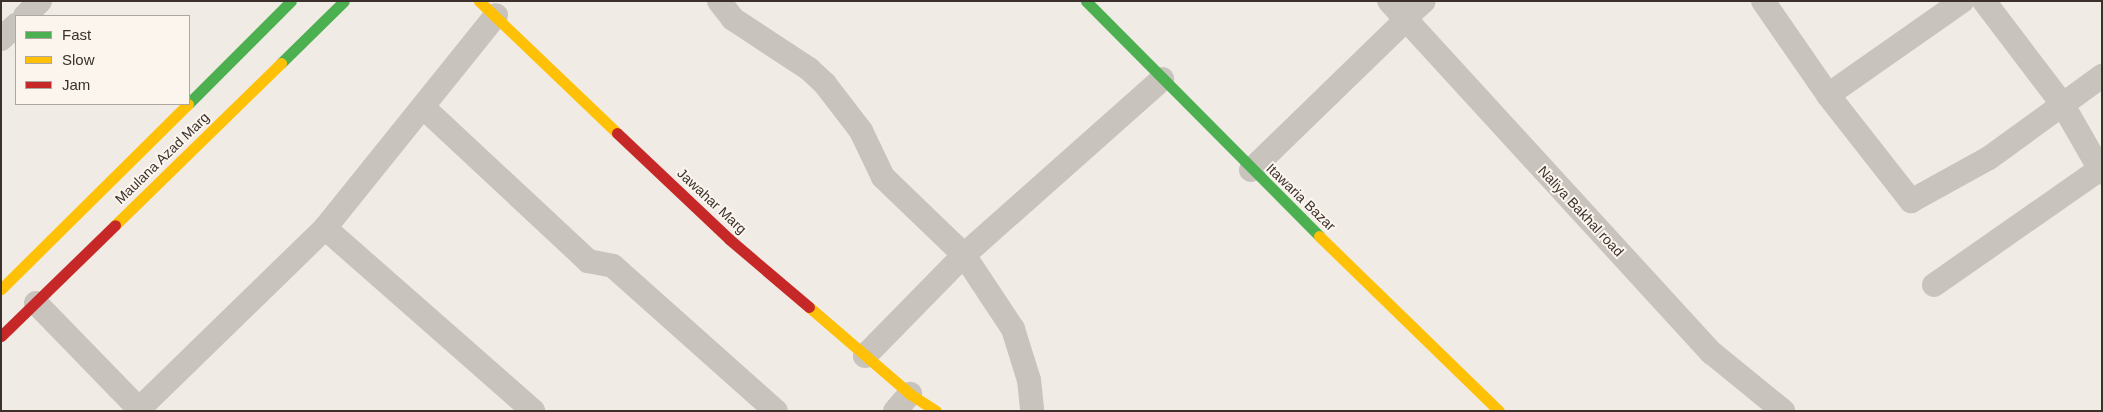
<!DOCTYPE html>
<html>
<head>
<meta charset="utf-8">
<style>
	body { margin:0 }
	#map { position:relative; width:2103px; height:412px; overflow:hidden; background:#f0ebe5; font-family:Helvetica,sans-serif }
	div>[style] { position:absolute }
	.street>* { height:24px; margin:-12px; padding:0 12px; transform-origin:12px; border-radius:12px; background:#c9c3be }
	.fast>* { height:11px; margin:-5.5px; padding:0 5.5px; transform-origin:5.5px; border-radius:5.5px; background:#4caf50 }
	.slow>* { height:11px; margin:-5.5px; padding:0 5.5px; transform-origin:5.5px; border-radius:5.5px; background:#ffc107 }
	.jam>* { height:11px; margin:-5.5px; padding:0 5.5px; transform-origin:5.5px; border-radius:5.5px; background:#c62828 }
	span { translate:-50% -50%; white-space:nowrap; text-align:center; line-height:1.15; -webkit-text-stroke:4px #fbf5ee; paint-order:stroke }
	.street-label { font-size:14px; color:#3b302b }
	.frame { position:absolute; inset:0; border:2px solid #3b302b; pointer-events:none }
	.legend { position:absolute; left:15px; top:15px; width:175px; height:90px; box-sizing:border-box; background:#fbf5ee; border:1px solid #aea6a0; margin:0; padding:6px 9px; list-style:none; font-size:15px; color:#3b302b }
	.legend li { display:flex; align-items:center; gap:10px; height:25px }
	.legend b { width:25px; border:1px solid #aea6a0 }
</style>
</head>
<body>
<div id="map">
	<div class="street">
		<div style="left:719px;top:1px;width:23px;rotate:52deg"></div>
		<div style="left:733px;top:19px;width:91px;rotate:33.3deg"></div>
		<div style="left:809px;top:69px;width:22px;rotate:43deg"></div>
		<div style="left:825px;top:84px;width:59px;rotate:52.5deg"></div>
		<div style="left:861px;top:131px;width:51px;rotate:64.4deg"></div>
		<div style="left:883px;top:177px;width:112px;rotate:43.9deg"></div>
		<div style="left:964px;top:255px;width:89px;rotate:56.5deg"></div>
		<div style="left:1013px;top:329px;width:53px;rotate:72.6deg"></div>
		<div style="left:1029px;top:380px;width:31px;rotate:84deg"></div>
		<div style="left:1389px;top:1px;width:478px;rotate:47.5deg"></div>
		<div style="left:1712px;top:353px;width:92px;rotate:39.2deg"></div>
		<div style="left:1763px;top:1px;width:114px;rotate:55.3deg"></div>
		<div style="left:1828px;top:95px;width:135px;rotate:51.9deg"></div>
		<div style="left:1911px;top:201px;width:89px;rotate:-28.9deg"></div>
		<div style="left:1989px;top:158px;width:140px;rotate:-36deg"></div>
		<div style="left:1984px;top:1px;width:131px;rotate:52.8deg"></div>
		<div style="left:2063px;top:105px;width:78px;rotate:60.2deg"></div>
		<div style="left:25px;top:16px;width:21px;rotate:-45deg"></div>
		<div style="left:1405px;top:18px;width:25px;rotate:-42deg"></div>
		<div style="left:1px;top:39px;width:21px;rotate:-43deg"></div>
		<div style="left:1828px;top:95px;width:164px;rotate:-35deg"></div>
		<div style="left:423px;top:107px;width:226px;rotate:43deg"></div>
		<div style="left:588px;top:261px;width:25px;rotate:11deg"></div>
		<div style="left:613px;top:266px;width:218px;rotate:41.7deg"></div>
		<div style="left:1251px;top:170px;width:217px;rotate:-44.1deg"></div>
		<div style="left:325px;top:228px;width:277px;rotate:41.3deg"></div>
		<div style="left:1934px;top:285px;width:205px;rotate:-34.9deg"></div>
		<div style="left:36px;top:303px;width:151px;rotate:45.8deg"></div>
		<div style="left:865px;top:356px;width:141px;rotate:-45.6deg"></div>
		<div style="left:964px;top:255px;width:265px;rotate:-41.6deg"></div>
		<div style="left:139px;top:409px;width:260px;rotate:-44.2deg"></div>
		<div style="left:325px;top:228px;width:273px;rotate:-51.2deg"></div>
		<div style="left:895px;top:411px;width:23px;rotate:-49deg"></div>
	</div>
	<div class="fast">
		<div style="left:1086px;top:1px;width:331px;rotate:45.2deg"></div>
		<div style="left:281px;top:63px;width:88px;rotate:-44.5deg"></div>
		<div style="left:189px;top:103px;width:144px;rotate:-45deg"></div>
	</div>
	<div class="slow">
		<div style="left:479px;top:1px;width:191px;rotate:43.7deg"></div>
		<div style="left:115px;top:225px;width:232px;rotate:-44.3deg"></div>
		<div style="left:1319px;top:236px;width:251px;rotate:44.2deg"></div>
		<div style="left:1px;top:289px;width:263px;rotate:-44.7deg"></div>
		<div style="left:809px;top:307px;width:133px;rotate:40.7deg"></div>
		<div style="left:910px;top:394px;width:31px;rotate:33deg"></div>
	</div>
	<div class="jam">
		<div style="left:617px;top:133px;width:154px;rotate:43.4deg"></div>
		<div style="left:729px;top:239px;width:105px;rotate:40.4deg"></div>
		<div style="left:1px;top:336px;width:159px;rotate:-44.2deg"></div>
	</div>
	<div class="street-label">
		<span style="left:162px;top:158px;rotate:-44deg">Maulana Azad Marg</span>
		<span style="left:1301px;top:197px;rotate:44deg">Itawaria Bazar</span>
		<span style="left:712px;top:201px;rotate:43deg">Jawahar Marg</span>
		<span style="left:1581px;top:211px;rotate:47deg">Naliya Bakhal road</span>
	</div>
	<div class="frame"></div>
	<ul class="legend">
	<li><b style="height:6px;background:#4caf50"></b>Fast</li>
	<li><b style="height:6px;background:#ffc107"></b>Slow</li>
	<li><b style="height:6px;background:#c62828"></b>Jam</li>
	</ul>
</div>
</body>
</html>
